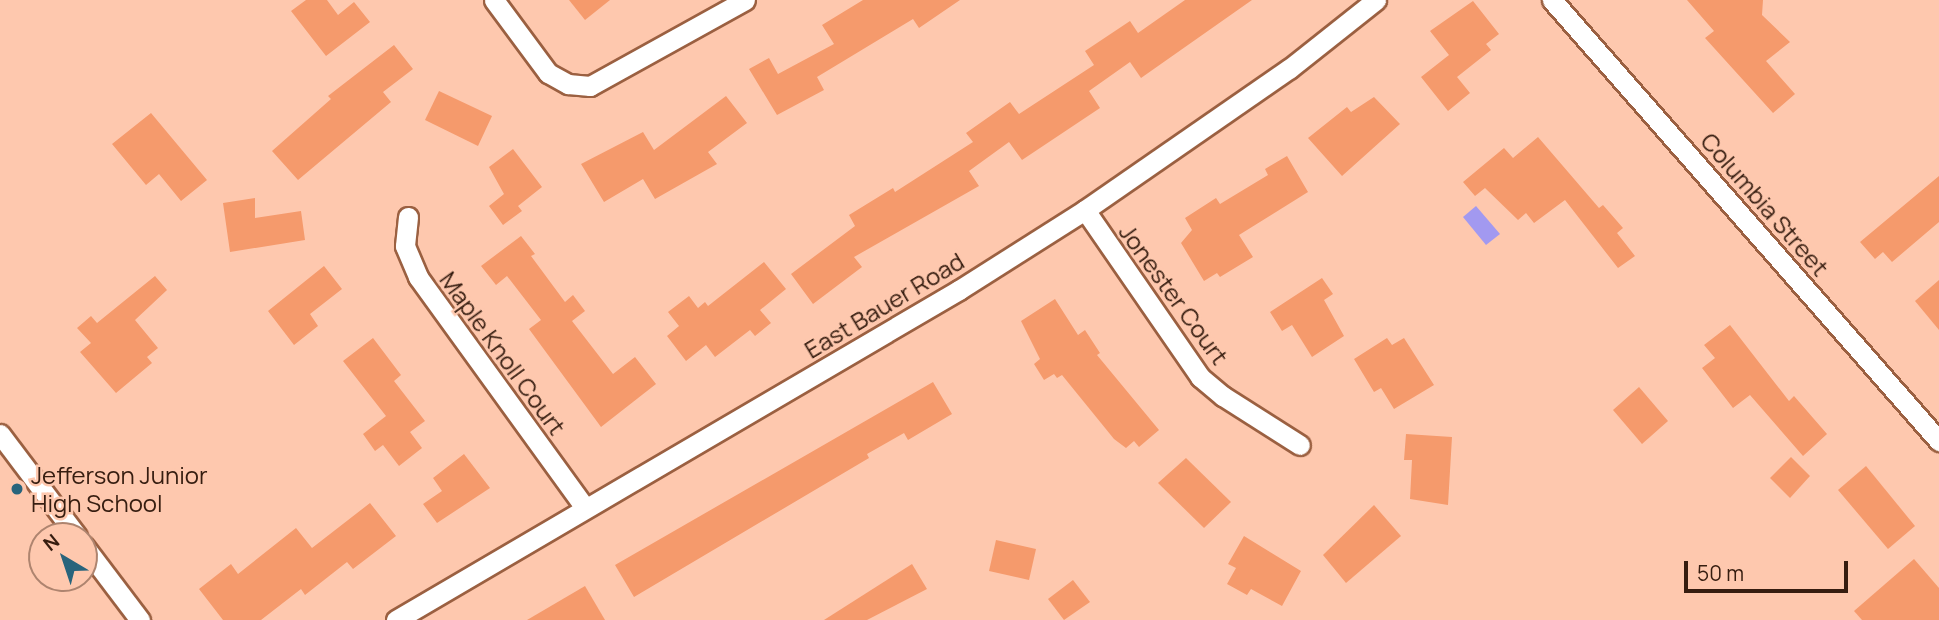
<!DOCTYPE html>
<html>
<head>
<meta charset="utf-8">
<style>
	body { margin:0 }
	#map { position:relative; width:1939px; height:620px; overflow:hidden; background:#fec8ae; font-family:Manrope,sans-serif }
	div>[style] { position:absolute }
	.water>* { inset:0; background:#a299f0 }
	.building>* { inset:0; background:#f59a6c }
	.roads { filter:drop-shadow(2px 0 #9b6041) drop-shadow(-2px 0 #9b6041) drop-shadow(0 2px #9b6041) drop-shadow(0 -2px #9b6041) }
	.street>* { height:19px; margin:-9.5px; padding:0 9.5px; transform-origin:9.5px; border-radius:9.5px; background:#fff }
	.dots>* { width:19px; height:19px; translate:-50% -50%; box-sizing:border-box; border:4px solid #fec8ae; border-radius:50% }
	span { translate:-50% -50%; white-space:nowrap; text-align:center; line-height:1.15; -webkit-text-stroke:5px #fec8ae; paint-order:stroke }
	.street-label { font-size:24px; color:#361d10 }
	.poi-label { font-size:24px; color:#361d10 }
	.left { translate:0 -50%; text-align:left }
	.north { position:absolute; left:28px; top:522px; width:70px; height:70px; box-sizing:border-box; background:#fec8ae; border:2px solid #ae846f; border-radius:50%; rotate:321deg; font-size:19px; font-weight:700; line-height:28px; text-align:center; color:#361d10 }
	.north::after { content:''; display:block; margin:auto; width:24px; height:32px; background:#28647c; clip-path:polygon(50% 0,100% 100%,50% 72%,0 100%) }
	.scale { position:absolute; left:1684px; top:561px; width:164px; height:32px; box-sizing:border-box; border:4px solid #361d10; border-top:0; padding-left:9px; font-size:21px; line-height:24px; white-space:nowrap; color:#361d10; -webkit-text-stroke:5px #fec8ae; paint-order:stroke }
</style>
</head>
<body>
<div id="map">
	<div class="water">
		<div style="clip-path:polygon(1476px 206px,1500px 234px,1486px 245px,1463px 217px)"></div>
	</div>
	<div class="building">
		<div style="clip-path:polygon(306px 0,327px 0,338px 15px,354px 2px,370px 22px,326px 56px,291px 11px)"></div>
		<div style="clip-path:polygon(569px 0,610px 0,585px 20px)"></div>
		<div style="clip-path:polygon(863px 0,960px 0,919px 28px,913px 19px,817px 77px,824px 90px,777px 115px,749px 69px,769px 58px,778px 74px,834px 44px,822px 25px)"></div>
		<div style="clip-path:polygon(1185px 0,1252px 0,1141px 78px,1130px 62px,1089px 91px,1100px 108px,1022px 160px,1009px 142px,969px 171px,979px 186px,854px 257px,862px 267px,813px 304px,791px 274px,855px 226px,849px 215px,893px 188px,895px 192px,973px 142px,966px 133px,1010px 102px,1019px 114px,1094px 65px,1085px 51px,1130px 21px,1138px 33px)"></div>
		<div style="clip-path:polygon(1687px 0,1763px 0,1762px 15px,1790px 42px,1766px 61px,1795px 94px,1773px 113px,1705px 38px,1714px 31px)"></div>
		<div style="clip-path:polygon(1473px 1px,1499px 34px,1486px 44px,1491px 50px,1457px 77px,1470px 93px,1448px 111px,1421px 77px,1449px 55px,1430px 31px)"></div>
		<div style="clip-path:polygon(394px 45px,413px 69px,383px 92px,391px 102px,298px 180px,272px 151px,331px 99px,328px 96px)"></div>
		<div style="clip-path:polygon(439px 91px,492px 116px,478px 146px,425px 120px)"></div>
		<div style="clip-path:polygon(726px 96px,747px 123px,708px 152px,717px 164px,655px 199px,643px 179px,604px 202px,581px 164px,643px 132px,654px 150px)"></div>
		<div style="clip-path:polygon(1374px 97px,1400px 124px,1342px 176px,1308px 138px,1347px 107px,1351px 112px)"></div>
		<div style="clip-path:polygon(151px 113px,207px 180px,181px 201px,159px 174px,146px 185px,112px 144px)"></div>
		<div style="clip-path:polygon(1538px 137px,1599px 208px,1603px 205px,1623px 228px,1617px 233px,1635px 256px,1618px 268px,1565px 200px,1534px 223px,1526px 213px,1518px 220px,1485px 188px,1475px 196px,1463px 182px,1504px 148px,1513px 158px)"></div>
		<div style="clip-path:polygon(513px 149px,542px 187px,518px 206px,522px 211px,503px 225px,489px 206px,504px 194px,489px 167px)"></div>
		<div style="clip-path:polygon(1287px 156px,1308px 192px,1239px 235px,1253px 257px,1220px 277px,1217px 273px,1204px 281px,1181px 243px,1192px 230px,1185px 218px,1216px 198px,1220px 204px,1268px 175px,1265px 169px)"></div>
		<div style="clip-path:polygon(1939px 176px,1939px 222px,1892px 262px,1883px 252px,1875px 259px,1860px 242px)"></div>
		<div style="clip-path:polygon(255px 198px,255px 218px,301px 211px,305px 240px,230px 252px,223px 203px)"></div>
		<div style="clip-path:polygon(521px 236px,535px 254px,531px 256px,565px 302px,573px 295px,585px 311px,572px 321px,613px 374px,635px 357px,656px 384px,601px 427px,529px 329px,541px 320px,507px 276px,496px 285px,481px 266px)"></div>
		<div style="clip-path:polygon(764px 262px,786px 289px,760px 310px,771px 323px,755px 336px,750px 330px,715px 357px,706px 345px,686px 361px,667px 336px,679px 326px,668px 312px,689px 296px,698px 308px,705px 302px,708px 306px)"></div>
		<div style="clip-path:polygon(324px 266px,342px 289px,310px 314px,318px 326px,294px 345px,268px 311px)"></div>
		<div style="clip-path:polygon(155px 276px,167px 290px,135px 320px,158px 348px,147px 357px,152px 363px,116px 393px,80px 352px,91px 343px,77px 328px,91px 316px,97px 323px)"></div>
		<div style="clip-path:polygon(1322px 278px,1333px 294px,1324px 300px,1344px 336px,1312px 357px,1292px 325px,1282px 331px,1270px 312px)"></div>
		<div style="clip-path:polygon(1939px 280px,1939px 330px,1915px 301px)"></div>
		<div style="clip-path:polygon(1055px 299px,1078px 335px,1085px 330px,1100px 353px,1097px 355px,1159px 430px,1139px 447px,1134px 441px,1126px 448px,1114px 439px,1062px 375px,1057px 378px,1054px 374px,1044px 380px,1034px 364px,1040px 359px,1021px 321px)"></div>
		<div style="clip-path:polygon(1730px 325px,1789px 401px,1794px 396px,1827px 434px,1803px 456px,1750px 395px,1733px 408px,1702px 368px,1715px 358px,1704px 345px)"></div>
		<div style="clip-path:polygon(373px 338px,401px 375px,394px 381px,425px 421px,410px 432px,422px 448px,399px 466px,383px 445px,375px 451px,363px 434px,386px 416px,343px 361px)"></div>
		<div style="clip-path:polygon(1387px 338px,1392px 345px,1404px 338px,1434px 385px,1394px 409px,1381px 388px,1374px 392px,1354px 359px)"></div>
		<div style="clip-path:polygon(933px 382px,952px 414px,908px 440px,904px 433px,867px 454px,869px 458px,634px 597px,615px 565px)"></div>
		<div style="clip-path:polygon(1639px 387px,1668px 421px,1642px 444px,1613px 410px)"></div>
		<div style="clip-path:polygon(1406px 434px,1452px 437px,1448px 505px,1410px 499px,1412px 460px,1404px 460px)"></div>
		<div style="clip-path:polygon(464px 454px,490px 488px,437px 523px,423px 504px,442px 491px,433px 478px)"></div>
		<div style="clip-path:polygon(1791px 457px,1810px 476px,1790px 498px,1770px 478px)"></div>
		<div style="clip-path:polygon(1186px 458px,1231px 502px,1204px 528px,1158px 483px)"></div>
		<div style="clip-path:polygon(1866px 466px,1915px 526px,1888px 549px,1838px 490px)"></div>
		<div style="clip-path:polygon(370px 503px,396px 536px,353px 569px,347px 562px,305px 595px,301px 589px,261px 620px,223px 620px,199px 589px,231px 564px,238px 574px,296px 528px,312px 548px)"></div>
		<div style="clip-path:polygon(1374px 505px,1401px 536px,1346px 583px,1323px 555px)"></div>
		<div style="clip-path:polygon(1244px 536px,1301px 571px,1282px 606px,1251px 589px,1247px 595px,1227px 584px,1236px 568px,1228px 564px)"></div>
		<div style="clip-path:polygon(996px 540px,1036px 549px,1029px 580px,989px 571px)"></div>
		<div style="clip-path:polygon(1914px 559px,1939px 588px,1939px 620px,1862px 620px,1854px 611px)"></div>
		<div style="clip-path:polygon(912px 564px,927px 589px,867px 620px,824px 620px)"></div>
		<div style="clip-path:polygon(1073px 580px,1090px 602px,1064px 620px,1048px 599px)"></div>
		<div style="clip-path:polygon(585px 586px,605px 620px,527px 620px)"></div>
	</div>
	<div class="roads">
		<div class="street">
			<div style="left:494px;top:0;width:91px;rotate:53.5deg"></div>
			<div style="left:548px;top:73px;width:23px;rotate:29deg"></div>
			<div style="left:568px;top:84px;width:22px;rotate:5deg"></div>
			<div style="left:590px;top:86px;width:177px;rotate:-29deg"></div>
			<div style="left:1552px;top:0;width:587px;rotate:48.73deg"></div>
			<div style="left:1085px;top:210px;width:203px;rotate:55.4deg"></div>
			<div style="left:1200px;top:377px;width:30px;rotate:40deg"></div>
			<div style="left:1223px;top:396px;width:91px;rotate:32.5deg"></div>
			<div style="left:408px;top:217px;width:29px;rotate:96deg"></div>
			<div style="left:405px;top:246px;width:34px;rotate:67deg"></div>
			<div style="left:418px;top:277px;width:285px;rotate:54.1deg"></div>
			<div style="left:0;top:434px;width:128px;rotate:53deg"></div>
			<div style="left:84px;top:546px;width:93px;rotate:52.9deg"></div>
			<div style="left:396px;top:620px;width:653px;rotate:-30.38deg"></div>
			<div style="left:959px;top:290px;width:149px;rotate:-32.4deg"></div>
			<div style="left:1085px;top:210px;width:248px;rotate:-34.7deg"></div>
			<div style="left:1289px;top:69px;width:111px;rotate:-38.4deg"></div>
		</div>
	</div>
	<div class="dots">
		<div style="left:17px;top:489px;background:#28647c"></div>
	</div>
	<div class="street-label">
		<span style="left:1765px;top:204px;rotate:49deg">Columbia Street</span>
		<span style="left:1174px;top:294px;rotate:54deg">Jonester Court</span>
		<span style="left:884px;top:305px;rotate:-31deg">East Bauer Road</span>
		<span style="left:503px;top:353px;rotate:54deg">Maple Knoll Court</span>
	</div>
	<div class="poi-label">
		<span class="left" style="left:31px;top:489px">Jefferson Junior<br>High School</span>
	</div>
	<div class="north">N</div>
	<div class="scale">50 m</div>
</div>
</body>
</html>
